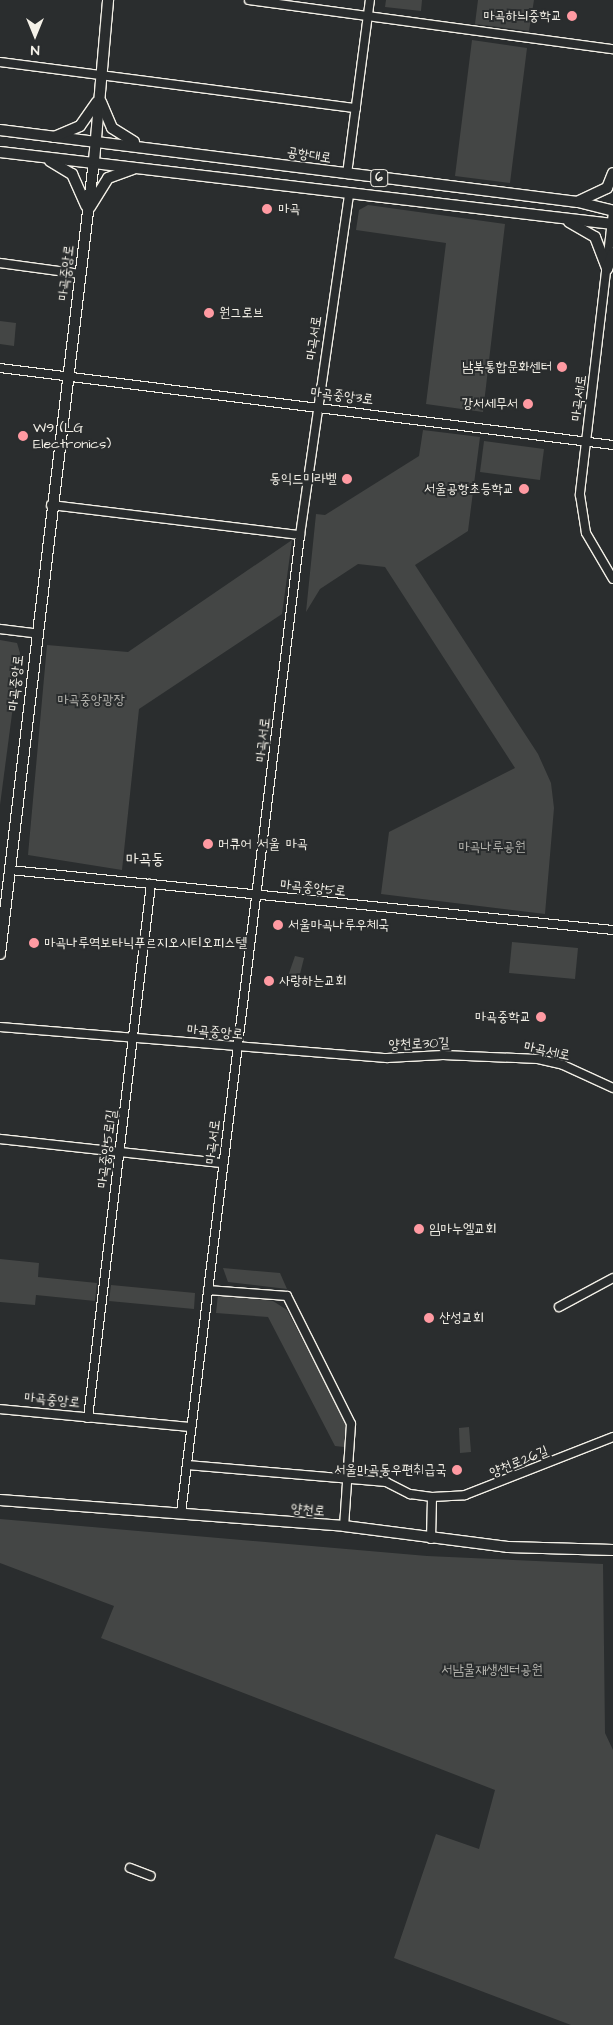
<!DOCTYPE html>
<html>
<head>
<meta charset="utf-8">
<style>
	body { margin:0 }
	#map { position:relative; width:613px; height:2025px; overflow:hidden; background:#2a2d2e; font-family:"Architects Daughter","Poor Story",sans-serif }
	div>[style] { position:absolute }
	.green>* { inset:0; background:#444645 }
	.roads { filter:drop-shadow(1px 0 #f4f1e8) drop-shadow(-1px 0 #f4f1e8) drop-shadow(0 1px #f4f1e8) drop-shadow(0 -1px #f4f1e8) }
	.minor>* { height:8px; margin:-4px; padding:0 4px; transform-origin:4px; border-radius:4px; background:#2a2d2e }
	.major>* { height:10px; margin:-5px; padding:0 5px; transform-origin:5px; border-radius:5px; background:#2a2d2e }
	.dots>* { width:14px; height:14px; translate:-50% -50%; box-sizing:border-box; border:2px solid #2a2d2e; border-radius:50% }
	span { translate:-50% -50%; white-space:nowrap; text-align:center; line-height:1.15; -webkit-text-stroke:4px #2a2d2e; paint-order:stroke }
	.shield-label span { padding:1px 4px; background:#2a2d2e; border:1px solid; border-radius:4px; -webkit-text-stroke-width:0 }
	.shield-label { font-size:12px; color:#f4f1e8; font-weight:700 }
	.poi-label { font-size:14px; color:#f4f1e8 }
	.right { translate:-100% -50%; text-align:right }
	.left { translate:0 -50%; text-align:left }
	.street-label { font-size:14px; color:#f4f1e8 }
	.park-label { font-size:14px; color:#b6b5af }
	.quarter-label { font-size:16px; color:#f4f1e8 }
	.north { position:absolute; left:10px; top:10px; width:50px; height:50px; -webkit-text-stroke:4px #2a2d2e; paint-order:stroke; rotate:180deg; font-size:14px; font-weight:700; line-height:20px; text-align:center; color:#f4f1e8 }
	.north::after { content:''; display:block; margin:auto; width:18px; height:22px; background:#f4f1e8; clip-path:polygon(50% 0,100% 100%,50% 72%,0 100%) }
</style>
</head>
<body>
<div id="map">
	<div class="green">
		<div style="clip-path:polygon(386px 0,422px 0,421px 11px,385px 7px)"></div>
		<div style="clip-path:polygon(478px 0,534px 0,529px 31px,475px 24px)"></div>
		<div style="clip-path:polygon(472px 40px,527px 48px,510px 183px,455px 176px)"></div>
		<div style="clip-path:polygon(368px 205px,505px 224px,483px 412px,426px 404px,446px 243px,356px 230px,359px 210px)"></div>
		<div style="clip-path:polygon(0 321px,16px 323px,14px 346px,0 344px)"></div>
		<div style="clip-path:polygon(423px 430px,480px 437px,468px 531px,415px 565px,538px 754px,551px 783px,554px 808px,545px 914px,381px 894px,389px 832px,515px 768px,385px 567px,358px 564px,320px 589px,306px 612px,316px 514px,325px 515px,419px 456px)"></div>
		<div style="clip-path:polygon(484px 441px,544px 449px,540px 480px,480px 472px)"></div>
		<div style="clip-path:polygon(292px 540px,282px 614px,139px 709px,122px 870px,28px 855px,47px 645px,128px 652px)"></div>
		<div style="clip-path:polygon(0 640px,17px 643px,20px 653px,0 805px)"></div>
		<div style="clip-path:polygon(512px 942px,578px 948px,575px 979px,509px 973px)"></div>
		<div style="clip-path:polygon(295px 956px,304px 958px,298px 982px,287px 979px)"></div>
		<div style="clip-path:polygon(0 1259px,39px 1263px,38px 1277px,97px 1283px,95px 1301px,36px 1295px,35px 1305px,0 1302px)"></div>
		<div style="clip-path:polygon(223px 1268px,280px 1273px,287px 1289px,228px 1282px)"></div>
		<div style="clip-path:polygon(111px 1285px,195px 1293px,194px 1309px,109px 1301px)"></div>
		<div style="clip-path:polygon(218px 1294px,273px 1301px,287px 1310px,346px 1423px,344px 1447px,335px 1446px,268px 1317px,216px 1313px)"></div>
		<div style="clip-path:polygon(469px 1427px,471px 1452px,460px 1453px,459px 1428px)"></div>
		<div style="clip-path:polygon(0 1519px,427px 1556px,603px 1564px,605px 1733px,613px 1750px,613px 2025px,571px 2025px,394px 1958px,436px 1834px,479px 1849px,495px 1790px,101px 1638px,114px 1606px,0 1563px)"></div>
	</div>
	<div class="roads">
		<div class="minor">
			<div style="left:249px;top:0;width:367px;rotate:7.7deg"></div>
			<div style="left:0;top:62px;width:359px;rotate:7.4deg"></div>
			<div style="left:347px;top:174px;width:176px;rotate:-82.5deg"></div>
			<div style="left:613px;top:212px;width:285px;rotate:96.7deg"></div>
			<div style="left:580px;top:495px;width:38px;rotate:81deg"></div>
			<div style="left:586px;top:533px;width:53px;rotate:59.6deg"></div>
			<div style="left:0;top:263px;width:81px;rotate:7.8deg"></div>
			<div style="left:0;top:368px;width:618px;rotate:7.16deg"></div>
			<div style="left:51px;top:505px;width:251px;rotate:6.9deg"></div>
			<div style="left:0;top:629px;width:35px;rotate:7deg"></div>
			<div style="left:10px;top:870px;width:606px;rotate:5.68deg"></div>
			<div style="left:0;top:1027px;width:388px;rotate:4.6deg"></div>
			<div style="left:387px;top:1058px;width:56px;rotate:-3.1deg"></div>
			<div style="left:443px;top:1055px;width:95px;rotate:2.4deg"></div>
			<div style="left:538px;top:1059px;width:26px;rotate:13deg"></div>
			<div style="left:563px;top:1065px;width:55px;rotate:24.7deg"></div>
			<div style="left:0;top:1139px;width:223px;rotate:6.2deg"></div>
			<div style="left:208px;top:1290px;width:79px;rotate:4.3deg"></div>
			<div style="left:287px;top:1296px;width:143px;rotate:63.4deg"></div>
			<div style="left:351px;top:1424px;width:102px;rotate:93.9deg"></div>
			<div style="left:559px;top:1307px;width:61px;rotate:-28.2deg"></div>
			<div style="left:0;top:1409px;width:192px;rotate:5.4deg"></div>
			<div style="left:88px;top:1418px;width:538px;rotate:-83.27deg"></div>
			<div style="left:187px;top:1465px;width:200px;rotate:4.9deg"></div>
			<div style="left:386px;top:1482px;width:27px;rotate:27deg"></div>
			<div style="left:410px;top:1494px;width:22px;rotate:8deg"></div>
			<div style="left:432px;top:1497px;width:33px;rotate:-3deg"></div>
			<div style="left:465px;top:1495px;width:159px;rotate:-21.4deg"></div>
			<div style="left:181px;top:1513px;width:985px;rotate:-83.06deg"></div>
			<div style="left:300px;top:535px;width:345px;rotate:-81.8deg"></div>
			<div style="left:431px;top:1539px;width:42px;rotate:-88.6deg"></div>
			<div style="left:130px;top:1868px;width:22px;rotate:21deg"></div>
		</div>
		<div class="major">
			<div style="left:101px;top:102px;width:28px;rotate:67deg"></div>
			<div style="left:112px;top:128px;width:26px;rotate:32deg"></div>
			<div style="left:0;top:130px;width:582px;rotate:7.1deg"></div>
			<div style="left:578px;top:202px;width:36px;rotate:14deg"></div>
			<div style="left:54px;top:137px;width:28px;rotate:-23deg"></div>
			<div style="left:80px;top:126px;width:29px;rotate:-55deg"></div>
			<div style="left:0;top:152px;width:617px;rotate:6.7deg"></div>
			<div style="left:50px;top:161px;width:26px;rotate:31deg"></div>
			<div style="left:72px;top:174px;width:35px;rotate:66deg"></div>
			<div style="left:579px;top:201px;width:31px;rotate:-25deg"></div>
			<div style="left:607px;top:188px;width:16px;rotate:-68deg"></div>
			<div style="left:90px;top:207px;width:34px;rotate:-58deg"></div>
			<div style="left:108px;top:178px;width:27px;rotate:-20deg"></div>
			<div style="left:569px;top:222px;width:30px;rotate:30deg"></div>
			<div style="left:595px;top:237px;width:34px;rotate:69deg"></div>
			<div style="left:607px;top:269px;width:17px;rotate:-69deg"></div>
			<div style="left:0;top:954px;width:799px;rotate:-83.24deg"></div>
			<div style="left:94px;top:161px;width:162px;rotate:-85deg"></div>
			<div style="left:0;top:1500px;width:345px;rotate:4.3deg"></div>
			<div style="left:344px;top:1526px;width:165px;rotate:7.3deg"></div>
			<div style="left:508px;top:1547px;width:105px;rotate:1.6deg"></div>
		</div>
	</div>
	<div class="dots">
		<div style="left:572px;top:16px;background:#ff9aa2"></div>
		<div style="left:267px;top:209px;background:#ff9aa2"></div>
		<div style="left:209px;top:313px;background:#ff9aa2"></div>
		<div style="left:562px;top:367px;background:#ff9aa2"></div>
		<div style="left:528px;top:404px;background:#ff9aa2"></div>
		<div style="left:23px;top:436px;background:#ff9aa2"></div>
		<div style="left:347px;top:479px;background:#ff9aa2"></div>
		<div style="left:524px;top:489px;background:#ff9aa2"></div>
		<div style="left:208px;top:844px;background:#ff9aa2"></div>
		<div style="left:278px;top:925px;background:#ff9aa2"></div>
		<div style="left:34px;top:943px;background:#ff9aa2"></div>
		<div style="left:269px;top:981px;background:#ff9aa2"></div>
		<div style="left:541px;top:1017px;background:#ff9aa2"></div>
		<div style="left:419px;top:1229px;background:#ff9aa2"></div>
		<div style="left:429px;top:1318px;background:#ff9aa2"></div>
		<div style="left:457px;top:1470px;background:#ff9aa2"></div>
	</div>
	<div class="shield-label">
		<span style="left:379px;top:178px">6</span>
	</div>
	<div class="poi-label">
		<span class="right" style="left:562px;top:16px">마곡하늬중학교</span>
		<span class="left" style="left:278px;top:209px">마곡</span>
		<span class="left" style="left:219px;top:313px">원그로브</span>
		<span class="right" style="left:552px;top:367px">남북통합문화센터</span>
		<span class="right" style="left:518px;top:404px">강서세무서</span>
		<span class="left" style="left:33px;top:436px">W9 (LG<br>Electronics)</span>
		<span class="right" style="left:337px;top:479px">동익드미라벨</span>
		<span class="right" style="left:514px;top:489px">서울공항초등학교</span>
		<span class="left" style="left:218px;top:844px">머큐어 서울 마곡</span>
		<span class="left" style="left:288px;top:925px">서울마곡나루우체국</span>
		<span class="left" style="left:44px;top:943px">마곡나루역보타닉푸르지오시티오피스텔</span>
		<span class="left" style="left:279px;top:981px">사랑하는교회</span>
		<span class="right" style="left:531px;top:1017px">마곡중학교</span>
		<span class="left" style="left:429px;top:1229px">임마누엘교회</span>
		<span class="left" style="left:439px;top:1318px">산성교회</span>
		<span class="right" style="left:447px;top:1470px">서울마곡동우편취급국</span>
	</div>
	<div class="street-label">
		<span style="left:309px;top:155px;rotate:9deg">공항대로</span>
		<span style="left:66px;top:273px;rotate:-83deg">마곡중앙로</span>
		<span style="left:314px;top:338px;rotate:-82deg">마곡서로</span>
		<span style="left:342px;top:396px;rotate:7deg">마곡중앙3로</span>
		<span style="left:579px;top:398px;rotate:-83deg">마곡서1로</span>
		<span style="left:16px;top:683px;rotate:-84deg">마곡중앙로</span>
		<span style="left:263px;top:740px;rotate:-83deg">마곡서로</span>
		<span style="left:313px;top:888px;rotate:6deg">마곡중앙5로</span>
		<span style="left:215px;top:1032px;rotate:5deg">마곡중앙로</span>
		<span style="left:419px;top:1044px;rotate:-2deg">양천로30길</span>
		<span style="left:547px;top:1051px;rotate:12deg">마곡서1로</span>
		<span style="left:213px;top:1142px;rotate:-83deg">마곡서로</span>
		<span style="left:107px;top:1149px;rotate:-83deg">마곡중앙5로1길</span>
		<span style="left:52px;top:1400px;rotate:6deg">마곡중앙로</span>
		<span style="left:519px;top:1462px;rotate:-22deg">양천로26길</span>
		<span style="left:308px;top:1510px;rotate:5deg">양천로</span>
	</div>
	<div class="park-label">
		<span style="left:91px;top:700px">마곡중앙광장</span>
		<span style="left:492px;top:847px">마곡나루공원</span>
		<span style="left:492px;top:1670px">서남물재생센터공원</span>
	</div>
	<div class="quarter-label">
		<span style="left:145px;top:859px">마곡동</span>
	</div>
	<div class="north">N</div>
</div>
</body>
</html>
